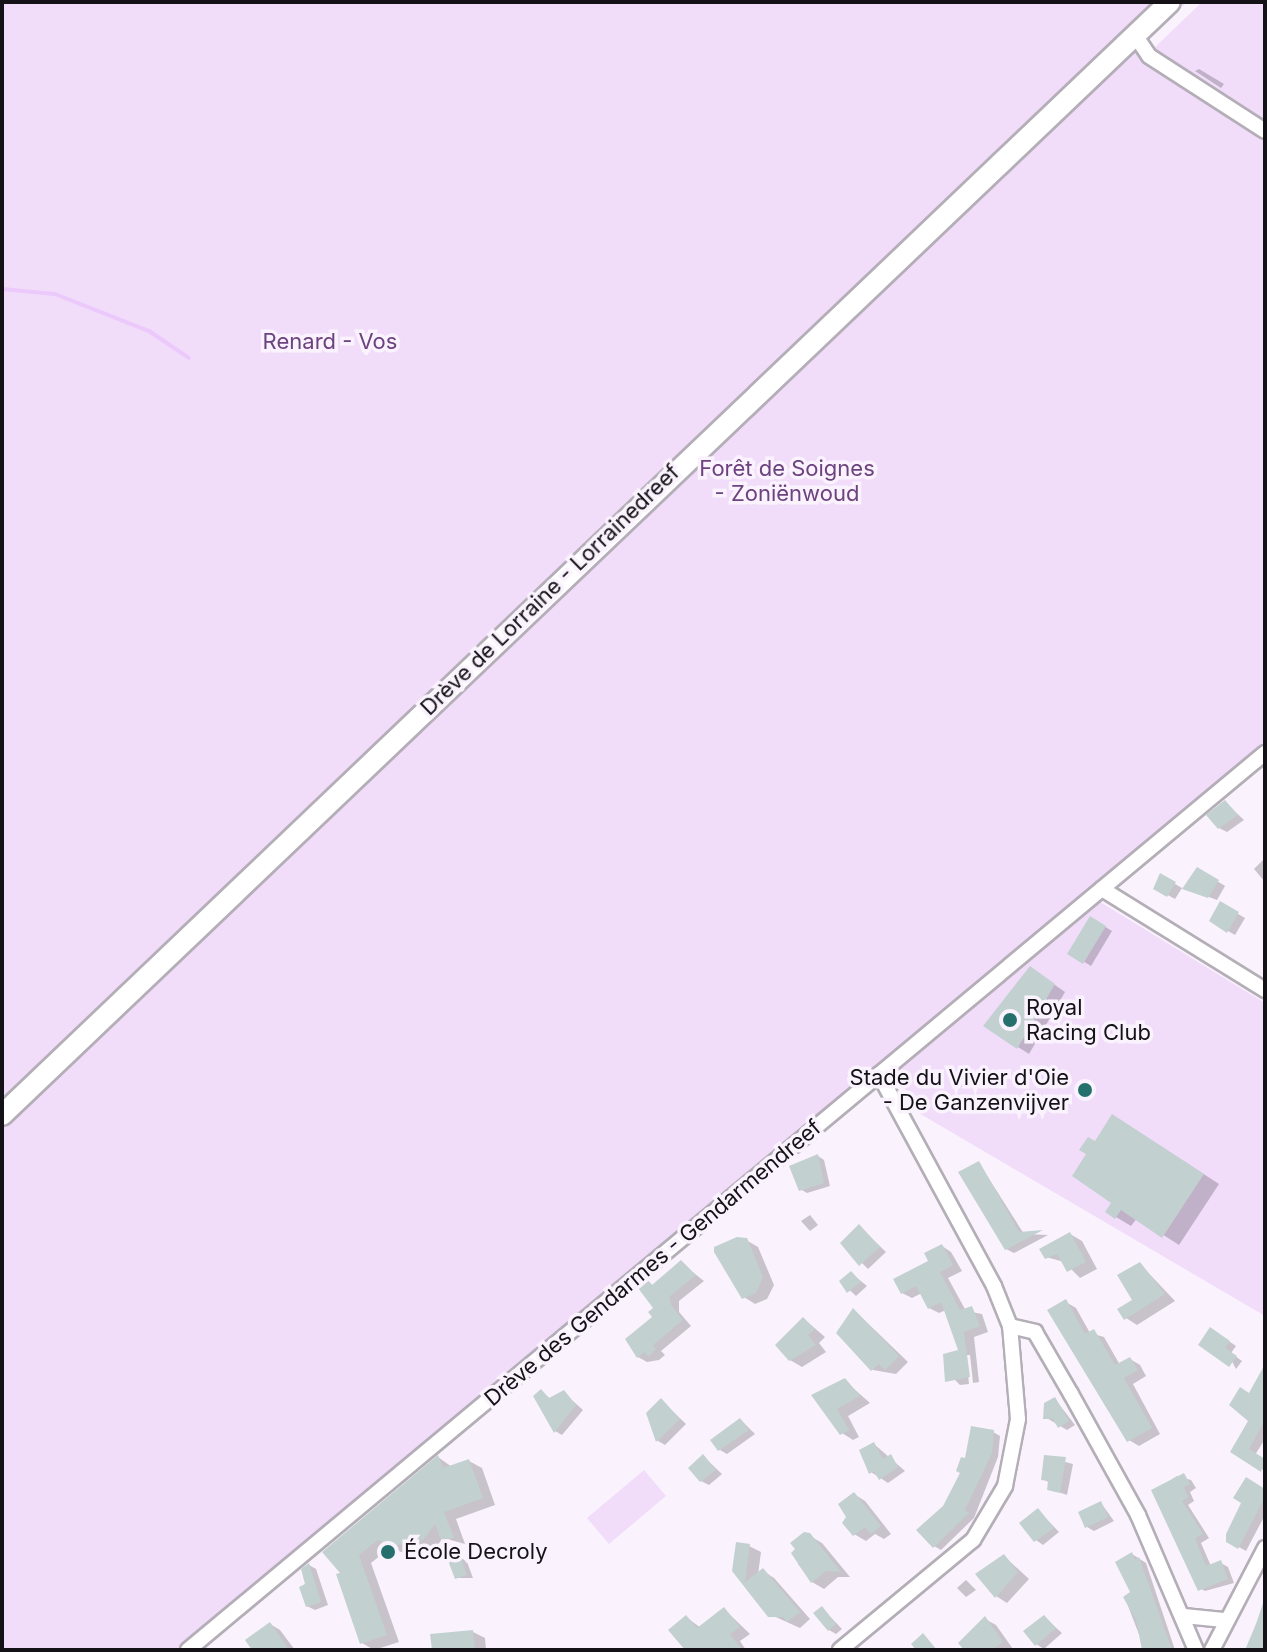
<!DOCTYPE html>
<html>
<head>
<meta charset="utf-8">
<style>
	body { margin:0 }
	#map { position:relative; width:1267px; height:1652px; overflow:hidden; background:#faf3fe; font-family:Inter,sans-serif }
	div>[style] { position:absolute }
	.green>* { inset:0; background:#f1dcfa }
	.shadow>* { inset:0; background:#0003 }
	.stream>* { height:4px; margin:-2px; padding:0 2px; transform-origin:2px; border-radius:2px; background:#ebc9fb }
	.building>* { inset:0; background:#c2d1d0 }
	.roads { filter:drop-shadow(2px 0 #b4aeb7) drop-shadow(-2px 0 #b4aeb7) drop-shadow(0 2px #b4aeb7) drop-shadow(0 -2px #b4aeb7) }
	.minor>* { height:14px; margin:-7px; padding:0 7px; transform-origin:7px; border-radius:7px; background:#fff }
	.secondary>* { height:20px; margin:-10px; padding:0 10px; transform-origin:10px; border-radius:10px; background:#fff }
	.dots>* { width:22px; height:22px; translate:-50% -50%; box-sizing:border-box; border:4px solid #faf3fe; border-radius:50% }
	span { translate:-50% -50%; white-space:nowrap; text-align:center; line-height:1.15; -webkit-text-stroke:7px #faf3fe; paint-order:stroke }
	.park-label { font-size:22px; color:#6d437f }
	.street-label { font-size:22px; color:#141216 }
	.poi-label { font-size:22px; color:#141216 }
	.left { translate:0 -50%; text-align:left }
	.right { translate:-100% -50%; text-align:right }
	.frame { position:absolute; inset:0; border:4px solid #141216; pointer-events:none }
</style>
</head>
<body>
<div id="map">
	<div class="green">
		<div style="clip-path:polygon(2px 2px,1187px 2px,1138px 49px,1265px 131px,1265px 749px,184px 1650px,2px 1650px)"></div>
		<div style="clip-path:polygon(1202px 2px,1265px 2px,1265px 120px,1151px 51px)"></div>
		<div style="clip-path:polygon(1097px 900px,1265px 1003px,1265px 1316px,917px 1112px,894px 1068px)"></div>
		<div style="clip-path:polygon(644px 1470px,666px 1496px,609px 1544px,587px 1518px)"></div>
	</div>
	<div class="shadow">
		<div style="clip-path:polygon(1199px 69px,1224px 84px,1221px 88px,1195px 71px)"></div>
		<div style="clip-path:polygon(1225px 802px,1244px 820px,1227px 832px,1219px 828px)"></div>
		<div style="clip-path:polygon(1265px 858px,1265px 882px,1254px 869px)"></div>
		<div style="clip-path:polygon(1198px 869px,1225px 886px,1217px 900px,1185px 888px)"></div>
		<div style="clip-path:polygon(1161px 876px,1182px 888px,1175px 899px,1155px 888px)"></div>
		<div style="clip-path:polygon(1221px 904px,1245px 918px,1235px 935px,1214px 923px)"></div>
		<div style="clip-path:polygon(1091px 918px,1112px 931px,1091px 966px,1070px 953px)"></div>
		<div style="clip-path:polygon(1042px 976px,1065px 992px,1029px 1054px,1018px 1047px)"></div>
		<div style="clip-path:polygon(1128px 1125px,1219px 1184px,1179px 1245px,1137px 1218px,1131px 1226px,1116px 1217px,1095px 1143px)"></div>
		<div style="clip-path:polygon(818px 1156px,824px 1160px,830px 1186px,807px 1193px,800px 1189px)"></div>
		<div style="clip-path:polygon(979px 1163px,1024px 1234px,1048px 1235px,1014px 1253px,1006px 1249px)"></div>
		<div style="clip-path:polygon(810px 1215px,818px 1225px,810px 1231px,801px 1221px)"></div>
		<div style="clip-path:polygon(859px 1226px,886px 1252px,868px 1269px,842px 1243px)"></div>
		<div style="clip-path:polygon(1070px 1234px,1082px 1241px,1097px 1269px,1080px 1278px,1064px 1262px,1046px 1257px)"></div>
		<div style="clip-path:polygon(746px 1240px,758px 1247px,774px 1285px,767px 1299px,755px 1304px,744px 1297px)"></div>
		<div style="clip-path:polygon(942px 1246px,951px 1252px,962px 1271px,948px 1278px,966px 1311px,982px 1314px,988px 1332px,974px 1337px,979px 1382px,973px 1383px,970px 1355px,966px 1355px,969px 1384px,960px 1385px,944px 1369px,961px 1352px,946px 1310px,939px 1313px,929px 1308px,922px 1293px,912px 1298px,902px 1293px)"></div>
		<div style="clip-path:polygon(681px 1263px,704px 1281px,679px 1301px,679px 1312px,691px 1326px,661px 1351px,665px 1355px,659px 1360px,647px 1362px,638px 1357px,655px 1317px,648px 1282px,654px 1286px)"></div>
		<div style="clip-path:polygon(1140px 1264px,1175px 1301px,1137px 1325px,1126px 1318px,1135px 1300px)"></div>
		<div style="clip-path:polygon(851px 1273px,867px 1286px,856px 1296px,841px 1282px)"></div>
		<div style="clip-path:polygon(1066px 1302px,1076px 1308px,1090px 1333px,1104px 1337px,1120px 1365px,1130px 1359px,1140px 1365px,1146px 1376px,1133px 1384px,1160px 1434px,1139px 1446px,1129px 1440px)"></div>
		<div style="clip-path:polygon(854px 1310px,908px 1362px,896px 1374px,873px 1370px,839px 1333px)"></div>
		<div style="clip-path:polygon(804px 1319px,825px 1337px,819px 1343px,826px 1352px,802px 1367px,790px 1360px)"></div>
		<div style="clip-path:polygon(1217px 1333px,1236px 1346px,1231px 1353px,1242px 1361px,1236px 1369px)"></div>
		<div style="clip-path:polygon(1265px 1368px,1265px 1439px,1255px 1455px,1265px 1461px,1265px 1471px,1232px 1451px,1251px 1420px)"></div>
		<div style="clip-path:polygon(845px 1381px,870px 1403px,848px 1416px,859px 1437px,853px 1440px,842px 1433px,814px 1396px)"></div>
		<div style="clip-path:polygon(541px 1392px,551px 1399px,564px 1393px,583px 1410px,562px 1435px,555px 1431px)"></div>
		<div style="clip-path:polygon(1055px 1399px,1075px 1425px,1067px 1430px,1045px 1417px)"></div>
		<div style="clip-path:polygon(662px 1401px,686px 1424px,665px 1445px,658px 1441px,648px 1413px)"></div>
		<div style="clip-path:polygon(741px 1420px,755px 1434px,727px 1454px,720px 1450px)"></div>
		<div style="clip-path:polygon(993px 1432px,1000px 1436px,998px 1457px,974px 1518px,941px 1550px,934px 1546px,944px 1507px,966px 1461px)"></div>
		<div style="clip-path:polygon(874px 1444px,905px 1471px,888px 1483px,871px 1472px)"></div>
		<div style="clip-path:polygon(438px 1457px,452px 1467px,469px 1461px,482px 1468px,495px 1505px,456px 1519px,465px 1544px,443px 1538px,436px 1547px,401px 1552px,391px 1547px,371px 1563px,399px 1642px,374px 1650px,362px 1643px,343px 1574px)"></div>
		<div style="clip-path:polygon(704px 1457px,722px 1474px,709px 1485px,701px 1481px)"></div>
		<div style="clip-path:polygon(1046px 1457px,1073px 1464px,1067px 1495px,1049px 1489px,1050px 1483px,1043px 1479px)"></div>
		<div style="clip-path:polygon(1177px 1476px,1191px 1480px,1196px 1488px,1190px 1492px,1194px 1501px,1188px 1505px,1209px 1538px,1201px 1543px,1211px 1566px,1221px 1563px,1228px 1567px,1234px 1583px,1205px 1591px,1198px 1587px,1154px 1491px)"></div>
		<div style="clip-path:polygon(1265px 1491px,1265px 1515px,1246px 1551px,1228px 1541px)"></div>
		<div style="clip-path:polygon(854px 1494px,865px 1501px,891px 1534px,884px 1539px,875px 1534px,866px 1541px,854px 1534px)"></div>
		<div style="clip-path:polygon(1101px 1503px,1114px 1521px,1094px 1531px,1087px 1527px)"></div>
		<div style="clip-path:polygon(1038px 1510px,1059px 1532px,1043px 1545px,1036px 1540px)"></div>
		<div style="clip-path:polygon(810px 1536px,822px 1543px,850px 1577px,838px 1577px,824px 1589px,812px 1582px,798px 1564px)"></div>
		<div style="clip-path:polygon(749px 1546px,761px 1552px,758px 1575px,763px 1571px,774px 1578px,810px 1619px,800px 1628px,769px 1614px,734px 1570px)"></div>
		<div style="clip-path:polygon(1132px 1554px,1146px 1563px,1175px 1650px,1145px 1650px,1125px 1598px,1133px 1593px)"></div>
		<div style="clip-path:polygon(1004px 1556px,1029px 1579px,1007px 1603px,996px 1596px)"></div>
		<div style="clip-path:polygon(460px 1557px,467px 1562px,473px 1578px,457px 1578px)"></div>
		<div style="clip-path:polygon(309px 1565px,316px 1569px,328px 1605px,315px 1610px,307px 1606px)"></div>
		<div style="clip-path:polygon(966px 1580px,976px 1590px,966px 1597px,957px 1588px)"></div>
		<div style="clip-path:polygon(822px 1608px,842px 1629px,836px 1634px,829px 1630px)"></div>
		<div style="clip-path:polygon(724px 1609px,750px 1634px,740px 1641px,746px 1650px,687px 1650px,686px 1617px,701px 1628px)"></div>
		<div style="clip-path:polygon(1265px 1609px,1265px 1650px,1249px 1650px,1256px 1624px)"></div>
		<div style="clip-path:polygon(1044px 1617px,1062px 1633px,1044px 1649px,1036px 1644px)"></div>
		<div style="clip-path:polygon(985px 1619px,996px 1625px,1013px 1649px,969px 1650px)"></div>
		<div style="clip-path:polygon(270px 1624px,280px 1630px,295px 1650px,254px 1650px)"></div>
		<div style="clip-path:polygon(473px 1632px,485px 1638px,486px 1650px,434px 1650px,432px 1636px)"></div>
	</div>
	<div class="stream">
		<div style="left:2px;top:289px;width:53px;rotate:5.4deg"></div>
		<div style="left:55px;top:294px;width:101px;rotate:21.5deg"></div>
		<div style="left:149px;top:331px;width:48px;rotate:34deg"></div>
	</div>
	<div class="building">
		<div style="clip-path:polygon(1225px 800px,1238px 815px,1218px 829px,1206px 815px)"></div>
		<div style="clip-path:polygon(1197px 867px,1219px 880px,1208px 898px,1182px 889px)"></div>
		<div style="clip-path:polygon(1160px 873px,1176px 882px,1167px 897px,1153px 889px)"></div>
		<div style="clip-path:polygon(1220px 901px,1239px 912px,1227px 933px,1209px 921px)"></div>
		<div style="clip-path:polygon(1090px 916px,1106px 926px,1083px 964px,1067px 954px)"></div>
		<div style="clip-path:polygon(1030px 966px,1055px 984px,1017px 1049px,983px 1026px)"></div>
		<div style="clip-path:polygon(1112px 1114px,1204px 1174px,1162px 1238px,1121px 1210px,1115px 1219px,1105px 1212px,1111px 1203px,1072px 1176px,1086px 1154px,1079px 1150px,1088px 1137px,1095px 1141px)"></div>
		<div style="clip-path:polygon(818px 1154px,824px 1183px,799px 1191px,789px 1166px)"></div>
		<div style="clip-path:polygon(979px 1161px,1019px 1232px,1043px 1230px,1005px 1250px,958px 1172px)"></div>
		<div style="clip-path:polygon(859px 1224px,880px 1247px,859px 1266px,840px 1243px)"></div>
		<div style="clip-path:polygon(1070px 1232px,1086px 1262px,1067px 1272px,1057px 1254px,1045px 1259px,1039px 1249px)"></div>
		<div style="clip-path:polygon(737px 1237px,747px 1238px,763px 1277px,756px 1293px,742px 1299px,714px 1252px,714px 1247px)"></div>
		<div style="clip-path:polygon(942px 1244px,953px 1265px,940px 1272px,960px 1310px,972px 1306px,980px 1326px,964px 1332px,970px 1377px,945px 1382px,943px 1354px,958px 1350px,941px 1302px,928px 1309px,916px 1286px,901px 1294px,893px 1279px,928px 1261px,924px 1253px)"></div>
		<div style="clip-path:polygon(681px 1260px,696px 1275px,670px 1296px,671px 1305px,683px 1320px,653px 1345px,656px 1349px,648px 1357px,645px 1352px,637px 1358px,625px 1339px,652px 1317px,648px 1312px,653px 1308px,638px 1288px,648px 1280px,652px 1285px)"></div>
		<div style="clip-path:polygon(1140px 1262px,1165px 1294px,1124px 1320px,1117px 1309px,1132px 1300px,1117px 1275px)"></div>
		<div style="clip-path:polygon(851px 1271px,861px 1282px,847px 1293px,839px 1281px)"></div>
		<div style="clip-path:polygon(1066px 1299px,1085px 1334px,1094px 1329px,1115px 1365px,1130px 1357px,1138px 1370px,1124px 1378px,1152px 1428px,1127px 1442px,1047px 1310px)"></div>
		<div style="clip-path:polygon(853px 1308px,899px 1356px,885px 1370px,879px 1364px,871px 1371px,836px 1333px)"></div>
		<div style="clip-path:polygon(803px 1317px,815px 1329px,808px 1335px,816px 1345px,789px 1361px,775px 1345px)"></div>
		<div style="clip-path:polygon(1210px 1327px,1230px 1341px,1225px 1348px,1237px 1356px,1229px 1367px,1198px 1345px)"></div>
		<div style="clip-path:polygon(1265px 1364px,1265px 1420px,1249px 1449px,1265px 1459px,1261px 1472px,1230px 1452px,1248px 1421px,1229px 1405px,1240px 1387px,1249px 1393px)"></div>
		<div style="clip-path:polygon(845px 1378px,860px 1396px,837px 1409px,849px 1430px,840px 1435px,811px 1395px)"></div>
		<div style="clip-path:polygon(541px 1389px,549px 1398px,564px 1390px,576px 1405px,554px 1433px,533px 1396px)"></div>
		<div style="clip-path:polygon(1055px 1397px,1069px 1421px,1058px 1428px,1053px 1419px,1043px 1419px,1044px 1403px)"></div>
		<div style="clip-path:polygon(661px 1398px,680px 1419px,656px 1442px,646px 1413px)"></div>
		<div style="clip-path:polygon(740px 1418px,749px 1430px,718px 1451px,710px 1440px)"></div>
		<div style="clip-path:polygon(971px 1426px,994px 1430px,992px 1453px,965px 1510px,969px 1513px,933px 1548px,916px 1530px,943px 1506px,960px 1473px,956px 1471px,961px 1457px,965px 1458px)"></div>
		<div style="clip-path:polygon(874px 1442px,883px 1459px,891px 1454px,898px 1467px,879px 1480px,874px 1471px,869px 1474px,859px 1450px)"></div>
		<div style="clip-path:polygon(703px 1454px,716px 1470px,700px 1482px,688px 1468px)"></div>
		<div style="clip-path:polygon(438px 1455px,443px 1468px,469px 1459px,483px 1498px,444px 1512px,454px 1538px,441px 1540px,435px 1524px,423px 1540px,393px 1546px,378px 1540px,359px 1555px,387px 1635px,360px 1644px,336px 1574px,340px 1573px,322px 1552px)"></div>
		<div style="clip-path:polygon(1044px 1455px,1066px 1457px,1060px 1493px,1047px 1490px,1048px 1481px,1041px 1480px)"></div>
		<div style="clip-path:polygon(1184px 1473px,1190px 1484px,1184px 1487px,1188px 1497px,1182px 1501px,1203px 1534px,1195px 1538px,1206px 1566px,1221px 1560px,1228px 1579px,1198px 1591px,1151px 1490px)"></div>
		<div style="clip-path:polygon(1246px 1477px,1265px 1489px,1265px 1497px,1238px 1549px,1226px 1542px,1226px 1534px,1241px 1503px,1233px 1498px)"></div>
		<div style="clip-path:polygon(854px 1492px,881px 1526px,871px 1534px,865px 1527px,853px 1536px,842px 1523px,846px 1517px,838px 1504px)"></div>
		<div style="clip-path:polygon(1101px 1501px,1108px 1517px,1085px 1528px,1078px 1512px)"></div>
		<div style="clip-path:polygon(1038px 1508px,1054px 1528px,1034px 1542px,1019px 1523px)"></div>
		<div style="clip-path:polygon(804px 1532px,810px 1533px,841px 1572px,826px 1571px,811px 1583px,791px 1553px,795px 1549px,790px 1543px)"></div>
		<div style="clip-path:polygon(736px 1542px,750px 1544px,745px 1582px,763px 1568px,800px 1612px,787px 1622px,783px 1617px,768px 1617px,732px 1571px)"></div>
		<div style="clip-path:polygon(1132px 1552px,1135px 1560px,1139px 1557px,1172px 1650px,1142px 1650px,1136px 1620px,1123px 1597px,1130px 1592px,1115px 1562px)"></div>
		<div style="clip-path:polygon(1004px 1554px,1018px 1572px,995px 1598px,975px 1574px)"></div>
		<div style="clip-path:polygon(460px 1555px,467px 1575px,455px 1579px,447px 1558px)"></div>
		<div style="clip-path:polygon(309px 1563px,321px 1602px,306px 1607px,299px 1587px,305px 1584px,301px 1569px)"></div>
		<div style="clip-path:polygon(1263px 1603px,1265px 1650px,1245px 1650px,1256px 1624px)"></div>
		<div style="clip-path:polygon(822px 1606px,836px 1624px,828px 1631px,813px 1613px)"></div>
		<div style="clip-path:polygon(724px 1607px,740px 1627px,730px 1634px,742px 1650px,685px 1650px,668px 1630px,686px 1615px,697px 1628px)"></div>
		<div style="clip-path:polygon(1044px 1615px,1056px 1628px,1035px 1646px,1023px 1631px)"></div>
		<div style="clip-path:polygon(985px 1616px,1003px 1642px,992px 1650px,964px 1650px,958px 1643px)"></div>
		<div style="clip-path:polygon(270px 1622px,289px 1650px,252px 1650px,245px 1640px)"></div>
		<div style="clip-path:polygon(473px 1630px,475px 1649px,432px 1650px,430px 1634px)"></div>
		<div style="clip-path:polygon(923px 1633px,937px 1650px,916px 1650px,911px 1644px)"></div>
	</div>
	<div class="roads">
		<div class="minor">
			<div style="left:1135px;top:35px;width:25px;rotate:56deg"></div>
			<div style="left:1149px;top:56px;width:138px;rotate:32.9deg"></div>
			<div style="left:1102px;top:889px;width:192px;rotate:31.8deg"></div>
			<div style="left:1010px;top:1326px;width:26px;rotate:13deg"></div>
			<div style="left:1035px;top:1332px;width:72px;rotate:59.9deg"></div>
			<div style="left:1071px;top:1394px;width:138px;rotate:61deg"></div>
			<div style="left:1138px;top:1515px;width:147px;rotate:66.8deg"></div>
			<div style="left:1184px;top:1616px;width:40px;rotate:5.7deg"></div>
			<div style="left:188px;top:1650px;width:1402px;rotate:-39.79deg"></div>
			<div style="left:840px;top:1650px;width:173px;rotate:-39.6deg"></div>
			<div style="left:973px;top:1540px;width:63px;rotate:-59.3deg"></div>
			<div style="left:1005px;top:1486px;width:68px;rotate:-79deg"></div>
			<div style="left:1018px;top:1419px;width:93px;rotate:-94.9deg"></div>
			<div style="left:1010px;top:1326px;width:43px;rotate:-111.8deg"></div>
			<div style="left:994px;top:1286px;width:241px;rotate:-118.5deg"></div>
			<div style="left:1212px;top:1650px;width:115px;rotate:-62.5deg"></div>
		</div>
		<div class="secondary">
			<div style="left:2px;top:1115px;width:1613px;rotate:-43.62deg"></div>
		</div>
	</div>
	<div class="dots">
		<div style="left:1010px;top:1020px;background:#25706d"></div>
		<div style="left:1085px;top:1090px;background:#25706d"></div>
		<div style="left:388px;top:1552px;background:#25706d"></div>
	</div>
	<div class="park-label">
		<span style="left:330px;top:342px">Renard - Vos</span>
		<span style="left:787px;top:481px">Forêt de Soignes<br>- Zoniënwoud</span>
	</div>
	<div class="street-label">
		<span style="left:550px;top:590px;rotate:-44deg">Drève de Lorraine - Lorrainedreef</span>
		<span style="left:653px;top:1263px;rotate:-40deg">Drève des Gendarmes - Gendarmendreef</span>
	</div>
	<div class="poi-label">
		<span class="left" style="left:1026px;top:1020px">Royal<br>Racing Club</span>
		<span class="right" style="left:1069px;top:1090px">Stade du Vivier d'Oie<br>- De Ganzenvijver</span>
		<span class="left" style="left:404px;top:1552px">École Decroly</span>
	</div>
	<div class="frame"></div>
</div>
</body>
</html>
